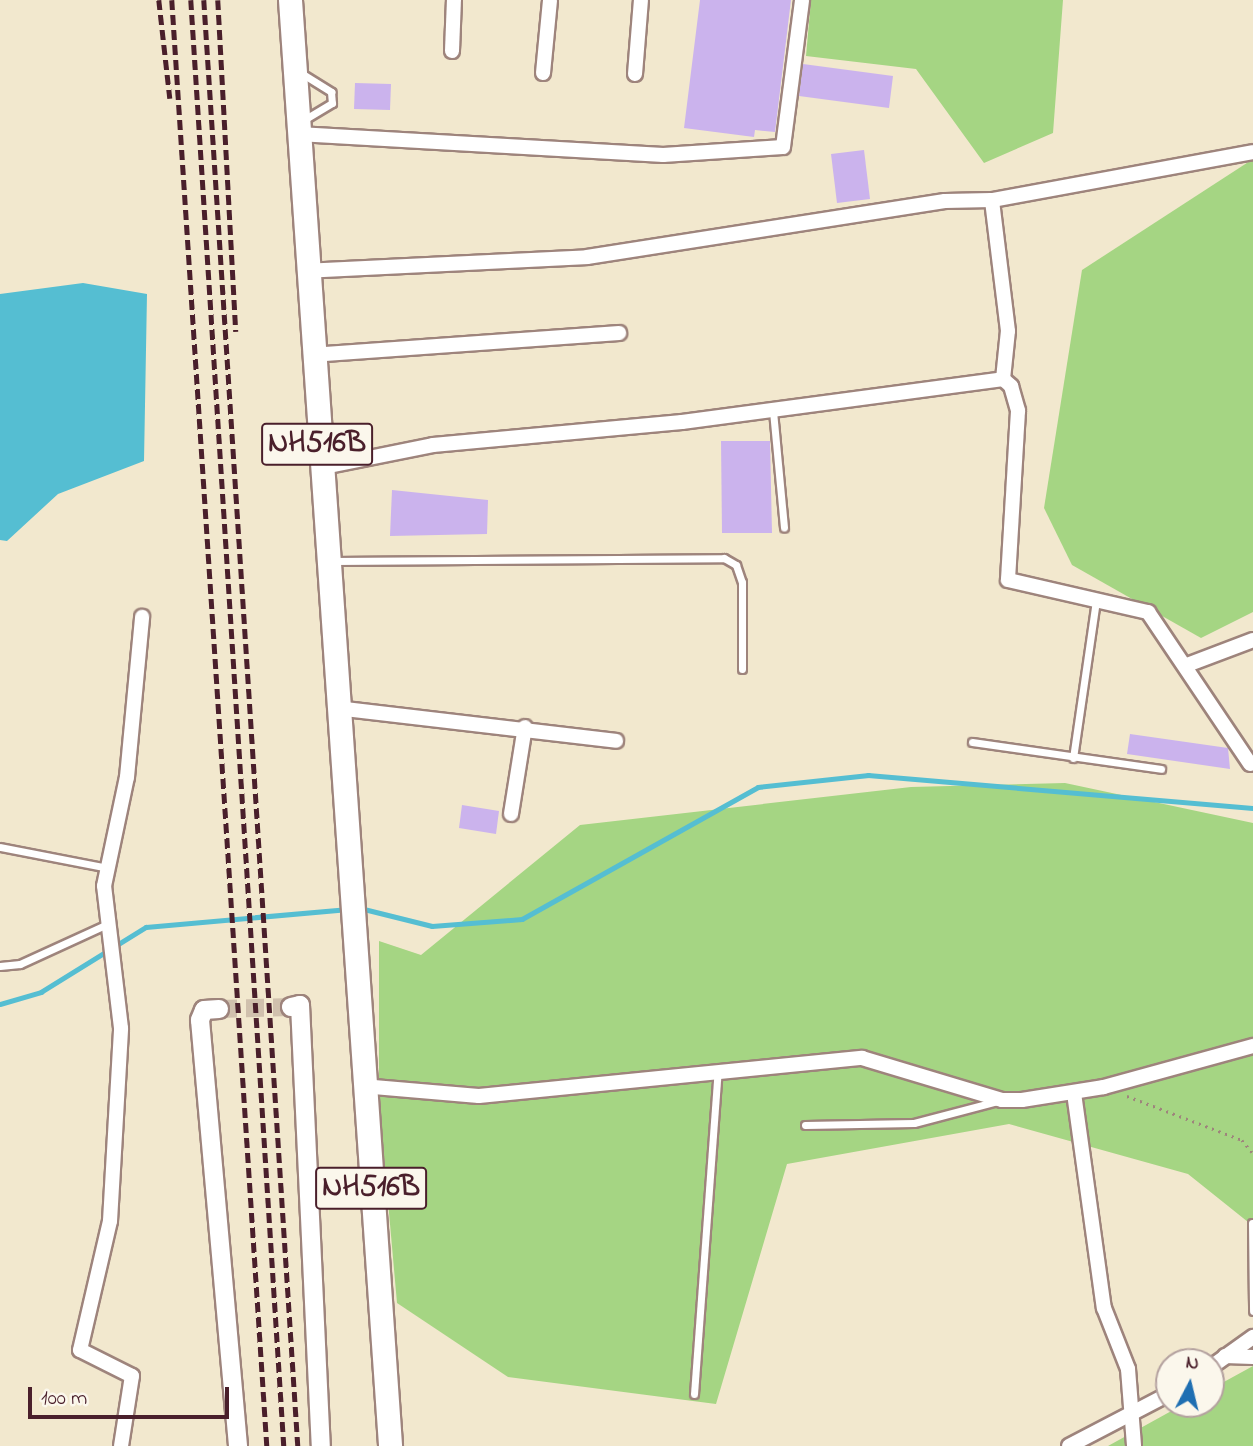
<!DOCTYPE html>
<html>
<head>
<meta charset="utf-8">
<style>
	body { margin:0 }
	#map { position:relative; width:1253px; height:1446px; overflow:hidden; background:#f2e8ce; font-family:"Indie Flower",sans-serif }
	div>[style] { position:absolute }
	.green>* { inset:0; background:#a5d583 }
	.water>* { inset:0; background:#55bed2 }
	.stream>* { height:4.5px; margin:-2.25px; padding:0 2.25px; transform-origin:2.25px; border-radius:2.25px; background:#55bed2 }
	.building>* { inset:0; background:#cbb3ed }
	.tertiary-tunnel>* { height:18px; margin-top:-9px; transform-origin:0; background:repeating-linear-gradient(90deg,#d0c0ad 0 18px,transparent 0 27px) }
	.path>* { height:2.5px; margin-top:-1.25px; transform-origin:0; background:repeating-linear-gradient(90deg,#9e847c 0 2px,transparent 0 7px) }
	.roads { filter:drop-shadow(2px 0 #9e847c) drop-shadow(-2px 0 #9e847c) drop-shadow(0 2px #9e847c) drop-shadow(0 -2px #9e847c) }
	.service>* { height:7px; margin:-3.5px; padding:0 3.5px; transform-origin:3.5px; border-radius:3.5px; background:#fff }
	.minor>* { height:14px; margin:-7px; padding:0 7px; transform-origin:7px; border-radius:7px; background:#fff }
	.tertiary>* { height:18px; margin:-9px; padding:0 9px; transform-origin:9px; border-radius:9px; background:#fff }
	.trunk>* { height:23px; margin:-11.5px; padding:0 11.5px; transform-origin:11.5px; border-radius:11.5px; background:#fff }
	.rail>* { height:4.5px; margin-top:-2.25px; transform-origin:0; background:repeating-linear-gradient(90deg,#4a1f2b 0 10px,transparent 0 15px) }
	span { translate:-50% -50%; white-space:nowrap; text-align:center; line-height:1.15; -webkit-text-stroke:6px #fbf7ec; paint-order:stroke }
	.shield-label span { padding:2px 5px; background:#fbf7ec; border:2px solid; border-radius:5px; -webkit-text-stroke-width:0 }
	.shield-label { font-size:30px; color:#4a1f2b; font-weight:700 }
	.north { position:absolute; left:1155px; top:1348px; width:70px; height:70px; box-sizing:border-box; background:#fbf7ec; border:2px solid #b4a19f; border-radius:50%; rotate:7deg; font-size:19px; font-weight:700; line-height:28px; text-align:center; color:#4a1f2b }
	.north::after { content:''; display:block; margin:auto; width:24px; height:32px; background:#1f6fb2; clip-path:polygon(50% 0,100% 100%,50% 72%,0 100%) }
	.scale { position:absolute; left:28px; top:1387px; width:201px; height:32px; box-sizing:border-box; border:4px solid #4a1f2b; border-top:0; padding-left:9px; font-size:21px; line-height:24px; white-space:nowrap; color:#4a1f2b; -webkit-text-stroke:5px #fbf7ec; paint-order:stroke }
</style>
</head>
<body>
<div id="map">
	<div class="green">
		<div style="clip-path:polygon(811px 0,1063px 0,1053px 133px,984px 163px,916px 69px,806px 56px)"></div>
		<div style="clip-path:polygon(1253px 159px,1253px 612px,1201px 638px,1072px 565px,1044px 508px,1082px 270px)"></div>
		<div style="clip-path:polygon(1065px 783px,1253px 823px,1253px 1226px,1188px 1174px,1009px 1124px,787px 1164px,716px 1404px,508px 1377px,397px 1303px,379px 1100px,379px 941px,421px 955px,580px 825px,911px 787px)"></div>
		<div style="clip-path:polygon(1253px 1366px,1253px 1446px,1108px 1446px,1184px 1404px,1211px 1404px,1211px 1389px)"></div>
	</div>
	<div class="water">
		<div style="clip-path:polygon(83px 283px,147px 294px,144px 461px,58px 494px,7px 541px,0 540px,0 294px)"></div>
	</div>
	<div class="stream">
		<div style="left:360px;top:908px;width:74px;rotate:14deg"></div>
		<div style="left:432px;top:926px;width:90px;rotate:-4.4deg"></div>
		<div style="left:522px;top:919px;width:270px;rotate:-29.2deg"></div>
		<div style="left:758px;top:787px;width:111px;rotate:-6.2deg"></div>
		<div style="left:868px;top:775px;width:386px;rotate:4.9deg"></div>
		<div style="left:0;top:1004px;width:43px;rotate:-16.3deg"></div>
		<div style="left:41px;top:992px;width:123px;rotate:-31.8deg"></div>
		<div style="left:146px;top:927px;width:203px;rotate:-5.1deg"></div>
	</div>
	<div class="building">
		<div style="clip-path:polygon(700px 0,791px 0,775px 132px,755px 130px,754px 137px,684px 128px)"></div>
		<div style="clip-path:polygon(803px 64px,893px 76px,889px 108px,799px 96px)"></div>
		<div style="clip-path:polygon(355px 83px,391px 84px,390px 110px,354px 109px)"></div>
		<div style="clip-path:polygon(864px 150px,870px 199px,837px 203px,831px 154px)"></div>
		<div style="clip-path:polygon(721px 441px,770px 441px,772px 533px,722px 533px)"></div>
		<div style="clip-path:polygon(392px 490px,488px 500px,487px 534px,390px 536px)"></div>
		<div style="clip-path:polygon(1130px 734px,1228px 748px,1230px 769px,1127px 754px)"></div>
		<div style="clip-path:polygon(462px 805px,499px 811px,496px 834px,459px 828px)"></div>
	</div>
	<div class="tertiary-tunnel">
		<div style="left:219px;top:1009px;width:72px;rotate:-1.6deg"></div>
	</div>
	<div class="path">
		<div style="left:1127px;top:1096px;width:123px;rotate:20.9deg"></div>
		<div style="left:1242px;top:1140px;width:17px;rotate:50deg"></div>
	</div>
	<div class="roads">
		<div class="service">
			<div style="left:301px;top:73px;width:36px;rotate:32deg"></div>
			<div style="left:331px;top:92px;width:11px;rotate:85deg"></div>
			<div style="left:332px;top:103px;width:35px;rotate:149deg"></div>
			<div style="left:773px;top:411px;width:117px;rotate:84.6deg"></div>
			<div style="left:333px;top:561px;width:391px;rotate:-0.4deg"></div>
			<div style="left:724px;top:558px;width:14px;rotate:30deg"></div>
			<div style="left:736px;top:565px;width:18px;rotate:71deg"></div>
			<div style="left:742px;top:582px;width:87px;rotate:90deg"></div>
			<div style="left:972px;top:742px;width:191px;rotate:8.1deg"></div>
			<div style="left:1073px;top:758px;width:160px;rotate:-81.7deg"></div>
			<div style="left:0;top:847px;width:110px;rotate:11deg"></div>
			<div style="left:0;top:966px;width:20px;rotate:-6deg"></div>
			<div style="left:20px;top:964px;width:94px;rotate:-24.6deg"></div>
			<div style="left:805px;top:1125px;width:109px;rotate:-1.1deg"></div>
			<div style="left:914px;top:1123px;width:90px;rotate:-14.8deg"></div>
			<div style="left:1252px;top:1223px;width:88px;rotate:89.3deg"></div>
			<div style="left:694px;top:1394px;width:324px;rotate:-85.8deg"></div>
		</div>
		<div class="minor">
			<div style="left:452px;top:51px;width:51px;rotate:-87.8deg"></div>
			<div style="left:543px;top:73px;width:73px;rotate:-84.5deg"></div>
			<div style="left:635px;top:74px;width:74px;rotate:-85.4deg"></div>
			<div style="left:298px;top:134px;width:366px;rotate:3.3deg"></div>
			<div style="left:663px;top:155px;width:120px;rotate:-3.8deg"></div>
			<div style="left:783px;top:147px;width:148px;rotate:-82.6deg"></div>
			<div style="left:305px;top:271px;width:282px;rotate:-2.8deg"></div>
			<div style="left:587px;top:257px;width:362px;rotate:-8.9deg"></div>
			<div style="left:945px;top:201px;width:47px;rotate:-1.2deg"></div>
			<div style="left:311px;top:355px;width:309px;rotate:-4.1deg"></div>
			<div style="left:1003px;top:379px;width:48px;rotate:-84.1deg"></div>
			<div style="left:1008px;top:331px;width:132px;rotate:-97deg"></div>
			<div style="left:992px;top:200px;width:265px;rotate:-10.4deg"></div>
			<div style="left:319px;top:468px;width:116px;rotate:-11.4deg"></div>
			<div style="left:433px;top:445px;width:250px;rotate:-5.3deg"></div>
			<div style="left:682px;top:422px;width:324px;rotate:-7.6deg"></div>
			<div style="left:1003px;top:379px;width:11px;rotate:41deg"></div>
			<div style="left:1011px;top:386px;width:26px;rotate:74deg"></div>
			<div style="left:1018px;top:411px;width:169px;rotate:93.4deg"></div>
			<div style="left:1008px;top:580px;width:144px;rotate:12.9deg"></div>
			<div style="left:1148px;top:612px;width:183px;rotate:56.1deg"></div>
			<div style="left:1187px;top:665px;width:71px;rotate:-20.7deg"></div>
			<div style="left:337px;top:708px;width:281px;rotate:6.7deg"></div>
			<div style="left:511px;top:814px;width:88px;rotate:-80.9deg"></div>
			<div style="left:362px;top:1086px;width:117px;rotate:4.9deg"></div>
			<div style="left:479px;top:1096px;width:385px;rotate:-5.7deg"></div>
			<div style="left:862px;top:1058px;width:146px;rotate:16.7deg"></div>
			<div style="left:1002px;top:1100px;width:20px"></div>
			<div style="left:1022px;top:1100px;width:83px;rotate:-9deg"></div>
			<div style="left:1104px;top:1087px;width:155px;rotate:-15.4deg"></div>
			<div style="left:1074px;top:1093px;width:217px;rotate:82.1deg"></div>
			<div style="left:1104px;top:1308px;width:66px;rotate:68.5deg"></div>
			<div style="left:1128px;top:1369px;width:77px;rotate:85.5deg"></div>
			<div style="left:1225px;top:1356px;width:28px;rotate:2deg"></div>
			<div style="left:1211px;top:1367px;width:52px;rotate:-35.5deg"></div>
			<div style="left:121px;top:1446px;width:71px;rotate:-81.1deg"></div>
			<div style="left:132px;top:1376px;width:58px;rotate:-153.4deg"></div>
			<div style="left:80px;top:1350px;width:132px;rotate:-76.9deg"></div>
			<div style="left:110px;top:1221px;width:193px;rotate:-86.7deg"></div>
			<div style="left:121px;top:1028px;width:143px;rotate:-96.8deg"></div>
			<div style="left:104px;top:886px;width:111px;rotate:-78.1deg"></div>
			<div style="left:127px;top:777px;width:161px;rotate:-84.6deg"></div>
			<div style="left:1069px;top:1446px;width:113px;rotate:-27.5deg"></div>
		</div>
		<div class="tertiary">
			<div style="left:291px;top:1007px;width:9px;rotate:-13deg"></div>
			<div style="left:300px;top:1005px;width:441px;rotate:87.3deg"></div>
			<div style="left:219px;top:1009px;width:15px;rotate:176deg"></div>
			<div style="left:204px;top:1010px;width:11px;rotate:112deg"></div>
			<div style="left:200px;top:1020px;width:428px;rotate:84.9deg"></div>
		</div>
		<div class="trunk">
			<div style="left:290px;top:0;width:1449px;rotate:86.04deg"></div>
		</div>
	</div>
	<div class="rail">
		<div style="left:159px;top:0;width:99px;rotate:83.6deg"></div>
		<div style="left:172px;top:0;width:1449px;rotate:86.24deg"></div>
		<div style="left:191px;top:0;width:1449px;rotate:86.32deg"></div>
		<div style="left:204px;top:0;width:1449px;rotate:86.28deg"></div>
		<div style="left:218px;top:0;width:332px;rotate:86.9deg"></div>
	</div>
	<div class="shield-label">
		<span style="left:317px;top:444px">NH516B</span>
		<span style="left:371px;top:1188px">NH516B</span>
	</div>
	<div class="north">N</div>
	<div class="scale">100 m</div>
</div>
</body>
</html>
